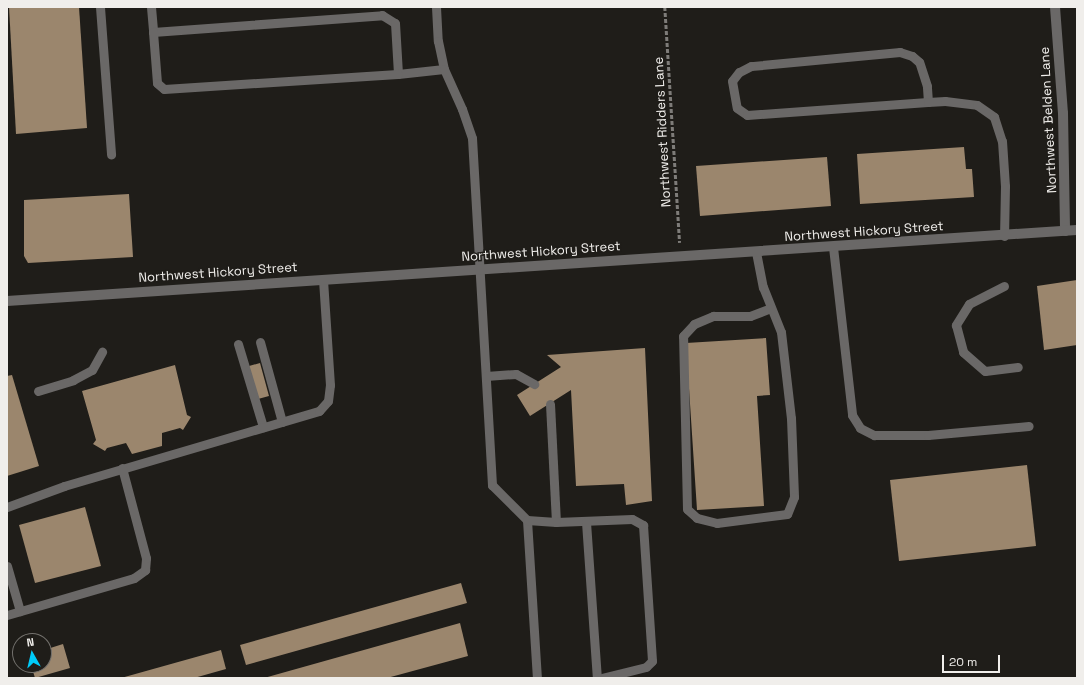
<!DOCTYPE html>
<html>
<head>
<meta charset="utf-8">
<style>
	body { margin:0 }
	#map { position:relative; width:1084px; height:685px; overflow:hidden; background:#1f1d19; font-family:"Space Grotesk",sans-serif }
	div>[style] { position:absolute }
	.building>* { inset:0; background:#9b866d }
	.path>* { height:2.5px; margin-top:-1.25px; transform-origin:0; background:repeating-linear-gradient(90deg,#7e7c79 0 4px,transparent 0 6px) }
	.service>* { height:9px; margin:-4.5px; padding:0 4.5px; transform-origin:4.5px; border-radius:4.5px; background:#6a6867 }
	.minor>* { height:10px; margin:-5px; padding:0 5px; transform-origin:5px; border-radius:5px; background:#6a6867 }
	.tertiary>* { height:10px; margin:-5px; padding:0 5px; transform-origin:5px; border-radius:5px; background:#6a6867 }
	span { translate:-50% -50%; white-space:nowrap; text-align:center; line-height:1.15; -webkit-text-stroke:3px #1f1d19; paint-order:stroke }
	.street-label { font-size:13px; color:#f0eeeb }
	.frame { position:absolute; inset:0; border:8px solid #f0eeeb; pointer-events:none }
	.north { position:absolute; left:12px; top:633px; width:40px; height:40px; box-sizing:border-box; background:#1f1d19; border:1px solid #73716d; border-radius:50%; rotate:352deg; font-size:11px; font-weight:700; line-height:16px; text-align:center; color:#f0eeeb }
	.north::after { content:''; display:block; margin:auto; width:14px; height:18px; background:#00cbf9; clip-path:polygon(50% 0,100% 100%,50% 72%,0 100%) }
	.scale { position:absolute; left:942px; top:655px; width:58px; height:18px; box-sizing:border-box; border:2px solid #f0eeeb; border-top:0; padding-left:5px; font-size:12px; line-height:14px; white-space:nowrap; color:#f0eeeb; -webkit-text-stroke:3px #1f1d19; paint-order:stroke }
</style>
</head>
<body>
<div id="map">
	<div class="building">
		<div style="clip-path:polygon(9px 7px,79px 7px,87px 128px,16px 134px)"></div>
		<div style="clip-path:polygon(964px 147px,966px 169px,972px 169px,974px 197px,860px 204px,857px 154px)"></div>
		<div style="clip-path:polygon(827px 157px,831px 206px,700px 216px,696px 166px)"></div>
		<div style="clip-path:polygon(129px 194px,133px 257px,28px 263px,24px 256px,24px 200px)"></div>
		<div style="clip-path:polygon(1077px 280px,1077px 345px,1044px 350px,1037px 286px)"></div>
		<div style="clip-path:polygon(766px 338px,770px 395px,757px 396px,764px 506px,697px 510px,686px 343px)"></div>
		<div style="clip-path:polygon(645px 348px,652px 501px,626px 505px,624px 484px,576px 486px,571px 390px,530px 416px,517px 395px,561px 367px,547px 355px)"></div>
		<div style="clip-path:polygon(260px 363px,269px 396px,258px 399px,249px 366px)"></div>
		<div style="clip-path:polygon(175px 365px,187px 415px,191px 417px,183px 430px,180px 428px,162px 433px,162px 446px,132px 454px,126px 443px,107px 448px,105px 451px,93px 444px,96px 440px,82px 391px)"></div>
		<div style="clip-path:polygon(12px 375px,39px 466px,7px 476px,7px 376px)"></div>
		<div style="clip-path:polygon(1027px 465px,1036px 546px,899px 561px,890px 480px)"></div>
		<div style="clip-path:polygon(85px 507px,101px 566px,35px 583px,19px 525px)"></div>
		<div style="clip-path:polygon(461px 583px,467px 603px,246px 665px,240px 645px)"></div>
		<div style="clip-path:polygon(460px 623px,468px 656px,387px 678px,264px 678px)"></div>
		<div style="clip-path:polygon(63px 644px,70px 668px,35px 678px,31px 665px,44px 665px,44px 650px)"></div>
		<div style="clip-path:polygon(221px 650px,226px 669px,194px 678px,121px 678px)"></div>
	</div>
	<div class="path">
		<div style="left:665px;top:7px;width:236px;rotate:86.4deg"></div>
	</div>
	<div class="service">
		<div style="left:100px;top:7px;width:148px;rotate:85.7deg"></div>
		<div style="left:151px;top:7px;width:25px;rotate:85deg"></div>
		<div style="left:153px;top:32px;width:230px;rotate:-4.2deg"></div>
		<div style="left:382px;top:15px;width:15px;rotate:32deg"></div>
		<div style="left:395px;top:23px;width:51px;rotate:86.6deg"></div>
		<div style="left:398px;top:74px;width:46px;rotate:-6.2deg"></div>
		<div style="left:436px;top:7px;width:34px;rotate:87deg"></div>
		<div style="left:438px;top:41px;width:29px;rotate:78deg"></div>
		<div style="left:444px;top:69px;width:44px;rotate:65.8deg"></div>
		<div style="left:462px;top:109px;width:31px;rotate:71deg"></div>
		<div style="left:472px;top:138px;width:348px;rotate:86.7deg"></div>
		<div style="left:492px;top:485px;width:49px;rotate:45deg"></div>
		<div style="left:527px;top:520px;width:158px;rotate:86.4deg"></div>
		<div style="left:153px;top:32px;width:51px;rotate:85.5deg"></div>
		<div style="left:157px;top:83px;width:9px;rotate:41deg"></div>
		<div style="left:164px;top:89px;width:234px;rotate:-3.7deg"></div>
		<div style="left:928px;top:102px;width:16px;rotate:-94deg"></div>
		<div style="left:927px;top:86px;width:25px;rotate:-108deg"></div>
		<div style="left:919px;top:62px;width:9px;rotate:-139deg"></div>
		<div style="left:912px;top:56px;width:13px;rotate:-162deg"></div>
		<div style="left:900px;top:52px;width:150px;rotate:174.6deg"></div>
		<div style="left:751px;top:66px;width:13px;rotate:153deg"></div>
		<div style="left:739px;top:72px;width:11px;rotate:128deg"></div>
		<div style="left:732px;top:81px;width:27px;rotate:80deg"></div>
		<div style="left:737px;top:108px;width:12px;rotate:35deg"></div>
		<div style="left:747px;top:115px;width:181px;rotate:-4.1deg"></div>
		<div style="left:928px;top:102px;width:17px;rotate:-3deg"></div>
		<div style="left:945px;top:101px;width:32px;rotate:7deg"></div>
		<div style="left:977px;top:105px;width:21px;rotate:35deg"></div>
		<div style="left:994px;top:117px;width:25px;rotate:72deg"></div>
		<div style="left:1002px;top:141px;width:45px;rotate:86.2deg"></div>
		<div style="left:1005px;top:186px;width:50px;rotate:91.1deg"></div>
		<div style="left:833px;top:247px;width:169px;rotate:83.5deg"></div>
		<div style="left:852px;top:415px;width:15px;rotate:58deg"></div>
		<div style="left:860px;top:428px;width:16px;rotate:27deg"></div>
		<div style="left:874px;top:435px;width:54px"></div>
		<div style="left:928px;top:435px;width:101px;rotate:-5.1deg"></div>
		<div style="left:756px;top:252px;width:36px;rotate:79deg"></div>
		<div style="left:763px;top:287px;width:48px;rotate:68.2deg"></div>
		<div style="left:781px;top:332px;width:87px;rotate:83.4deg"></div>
		<div style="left:791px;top:418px;width:79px;rotate:87.8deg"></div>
		<div style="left:794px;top:497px;width:18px;rotate:112deg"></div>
		<div style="left:787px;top:514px;width:71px;rotate:172.7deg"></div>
		<div style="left:717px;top:523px;width:21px;rotate:-166deg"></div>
		<div style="left:697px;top:518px;width:13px;rotate:-138deg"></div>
		<div style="left:687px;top:509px;width:173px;rotate:-91.3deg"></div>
		<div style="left:683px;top:336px;width:16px;rotate:-47deg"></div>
		<div style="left:694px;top:324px;width:21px;rotate:-23deg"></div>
		<div style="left:713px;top:316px;width:37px"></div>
		<div style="left:750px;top:316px;width:22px;rotate:-21deg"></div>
		<div style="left:1004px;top:286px;width:39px;rotate:153deg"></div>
		<div style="left:969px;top:304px;width:25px;rotate:122deg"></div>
		<div style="left:956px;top:325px;width:28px;rotate:75deg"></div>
		<div style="left:963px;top:352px;width:29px;rotate:41deg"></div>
		<div style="left:985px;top:371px;width:33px;rotate:-7deg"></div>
		<div style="left:260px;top:342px;width:83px;rotate:74.6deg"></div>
		<div style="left:238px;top:344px;width:87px;rotate:73.2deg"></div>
		<div style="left:486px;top:376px;width:30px;rotate:-4deg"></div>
		<div style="left:516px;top:374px;width:21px;rotate:29deg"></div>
		<div style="left:38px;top:391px;width:37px;rotate:-17deg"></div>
		<div style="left:73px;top:380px;width:21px;rotate:-28deg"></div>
		<div style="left:92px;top:370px;width:21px;rotate:-61deg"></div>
		<div style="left:550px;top:404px;width:118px;rotate:87.1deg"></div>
		<div style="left:556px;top:522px;width:76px;rotate:-2.3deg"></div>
		<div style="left:632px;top:519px;width:13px;rotate:29deg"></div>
		<div style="left:643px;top:525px;width:136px;rotate:86.2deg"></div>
		<div style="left:652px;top:661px;width:8px;rotate:135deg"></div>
		<div style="left:646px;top:667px;width:45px;rotate:166deg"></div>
		<div style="left:7px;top:507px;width:61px;rotate:-20.2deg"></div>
		<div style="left:64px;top:486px;width:266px;rotate:-16.4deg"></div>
		<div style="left:319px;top:411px;width:13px;rotate:-48deg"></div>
		<div style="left:328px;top:401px;width:16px;rotate:-83deg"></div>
		<div style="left:330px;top:385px;width:106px;rotate:-93.8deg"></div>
		<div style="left:527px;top:520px;width:29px;rotate:4deg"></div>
		<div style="left:586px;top:522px;width:156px;rotate:86deg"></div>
		<div style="left:7px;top:566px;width:47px;rotate:73.9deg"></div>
		<div style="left:7px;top:615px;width:132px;rotate:-16.2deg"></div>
		<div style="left:134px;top:578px;width:14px;rotate:-36deg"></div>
		<div style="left:145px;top:570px;width:12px;rotate:-85deg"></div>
		<div style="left:146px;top:558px;width:93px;rotate:-104.9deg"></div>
	</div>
	<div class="minor">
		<div style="left:1055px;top:7px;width:106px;rotate:85.7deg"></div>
		<div style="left:1063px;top:113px;width:118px;rotate:89deg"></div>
	</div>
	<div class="tertiary">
		<div style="left:7px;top:301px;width:1072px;rotate:-3.8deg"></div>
	</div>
	<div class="street-label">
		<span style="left:1049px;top:120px;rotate:-93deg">Northwest Belden Lane</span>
		<span style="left:663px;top:132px;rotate:-93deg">Northwest Ridders Lane</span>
		<span style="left:864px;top:232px;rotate:-4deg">Northwest Hickory Street</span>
		<span style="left:541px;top:252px;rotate:-4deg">Northwest Hickory Street</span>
		<span style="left:218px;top:273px;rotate:-4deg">Northwest Hickory Street</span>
	</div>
	<div class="frame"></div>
	<div class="north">N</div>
	<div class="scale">20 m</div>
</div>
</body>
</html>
